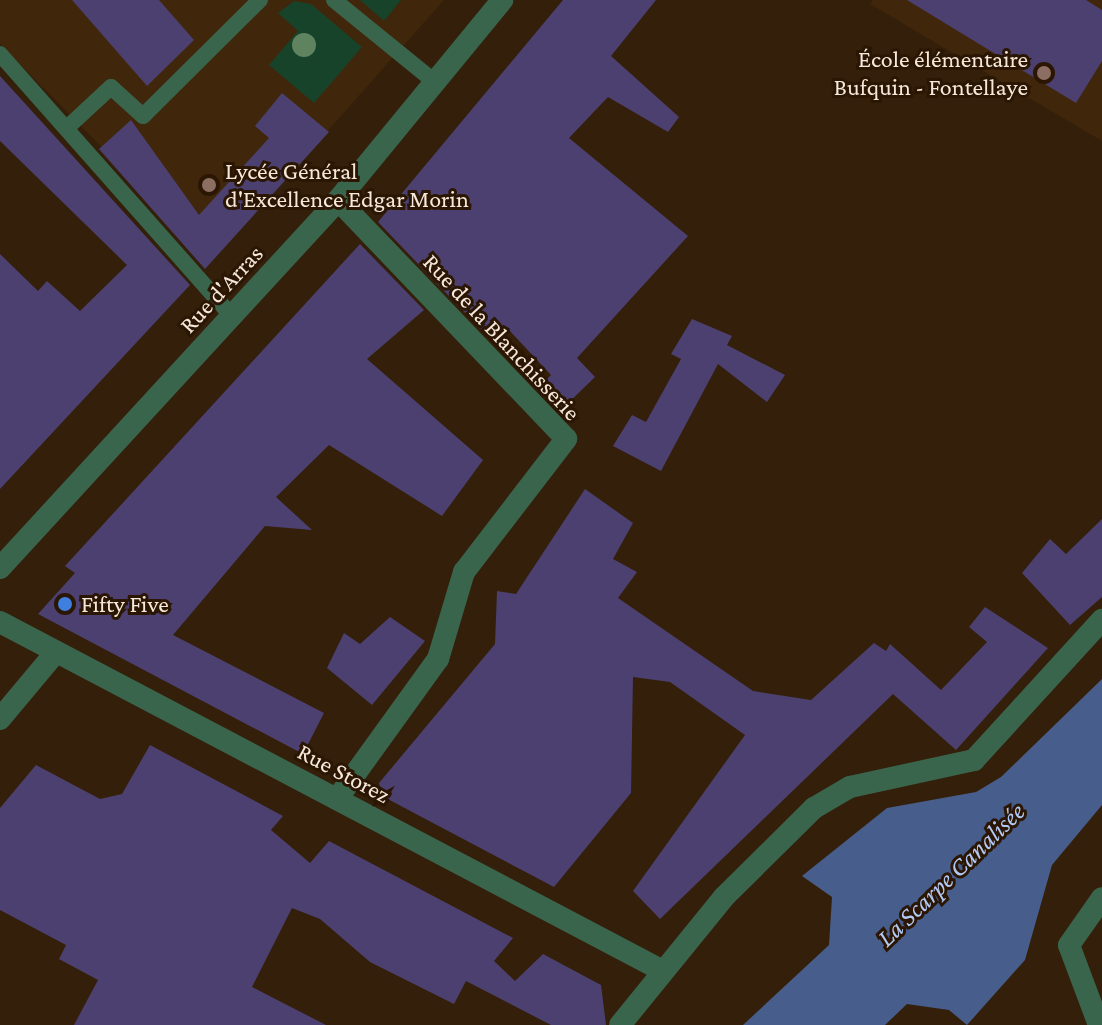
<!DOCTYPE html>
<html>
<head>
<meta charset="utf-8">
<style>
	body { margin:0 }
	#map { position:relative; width:1102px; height:1025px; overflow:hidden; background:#341f0a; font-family:"Crimson Pro",serif }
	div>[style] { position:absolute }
	.built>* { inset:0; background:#40260a }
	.green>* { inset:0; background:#18432b }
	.water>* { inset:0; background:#475d8b }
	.building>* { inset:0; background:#4b4070 }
	.service>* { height:16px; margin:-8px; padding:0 8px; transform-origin:8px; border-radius:8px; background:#3a654d }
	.pedestrian>* { height:22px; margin:-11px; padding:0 11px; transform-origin:11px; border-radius:11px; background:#3a654d }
	.minor>* { height:22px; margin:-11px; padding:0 11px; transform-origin:11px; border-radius:11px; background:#3a654d }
	.tertiary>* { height:22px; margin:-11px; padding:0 11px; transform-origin:11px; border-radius:11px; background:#3a654d }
	.trees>* { width:24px; height:24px; margin:-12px; border-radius:50%; background:#5e835e }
	.dots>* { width:22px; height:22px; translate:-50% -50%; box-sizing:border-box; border:4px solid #2a1602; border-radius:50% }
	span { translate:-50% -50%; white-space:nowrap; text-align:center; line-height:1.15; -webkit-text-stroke:6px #2a1602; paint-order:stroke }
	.poi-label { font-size:24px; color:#f6e8db }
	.right { translate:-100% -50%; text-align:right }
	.left { translate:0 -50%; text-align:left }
	.street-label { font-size:24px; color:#f6e8db }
	.water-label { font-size:26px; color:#b3c9f5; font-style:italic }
</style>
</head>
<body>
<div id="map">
	<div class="built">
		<div style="clip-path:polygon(0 0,444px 0,213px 260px,0 44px)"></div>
		<div style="clip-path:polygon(873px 0,1102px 0,1102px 141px,870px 4px)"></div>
	</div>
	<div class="green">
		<div style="clip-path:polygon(360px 0,401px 0,384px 21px)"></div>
		<div style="clip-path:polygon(294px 1px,311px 4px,362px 47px,314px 103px,269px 65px,298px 31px,278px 13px)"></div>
	</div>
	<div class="water">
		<div style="clip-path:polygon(1102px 679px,1102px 805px,1052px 865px,1025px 960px,967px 1025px,949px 1010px,907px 1004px,885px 1025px,743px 1025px,829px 945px,832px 897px,802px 876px,887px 808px,976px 792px,1001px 777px)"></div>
	</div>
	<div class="building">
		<div style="clip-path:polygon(72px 0,159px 0,194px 40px,147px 86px)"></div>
		<div style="clip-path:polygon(563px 0,656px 0,611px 56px,679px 117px,668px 132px,608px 97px,569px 138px,688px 236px,577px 358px,595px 377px,559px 412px,538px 389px,551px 375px,508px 329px,495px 344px,378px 222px)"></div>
		<div style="clip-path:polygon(907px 0,1086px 0,1102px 10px,1102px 61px,1076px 103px)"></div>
		<div style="clip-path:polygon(0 76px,190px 285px,0 489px,0 254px,38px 291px,47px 281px,80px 311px,127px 265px,0 141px)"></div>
		<div style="clip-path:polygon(282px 93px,329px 132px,205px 269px,99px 149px,131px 120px,199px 215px,269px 138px,255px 126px)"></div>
		<div style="clip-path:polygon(360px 244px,424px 310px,367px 359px,483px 460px,442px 516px,329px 445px,276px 497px,312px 530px,265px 526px,173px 635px,324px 713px,303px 754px,38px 614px,75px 573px,65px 566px)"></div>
		<div style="clip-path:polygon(692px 319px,732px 336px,727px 345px,785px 375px,767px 402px,718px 364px,661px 471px,613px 446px,632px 415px,646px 422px,681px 359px,671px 354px)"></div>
		<div style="clip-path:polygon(585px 489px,633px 523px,613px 559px,637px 572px,618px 598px,753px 691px,811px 700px,874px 643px,886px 651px,890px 644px,941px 690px,987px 642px,969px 627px,985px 607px,1048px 648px,956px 750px,893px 694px,660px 919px,633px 891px,745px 735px,670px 682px,633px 677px,631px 793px,554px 887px,382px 796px,379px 783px,495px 644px,497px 591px,516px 594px)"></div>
		<div style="clip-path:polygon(1102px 519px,1102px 597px,1070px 625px,1022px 573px,1050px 539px,1066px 554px)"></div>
		<div style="clip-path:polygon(390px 617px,425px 641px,372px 705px,327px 668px,344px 633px,360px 644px)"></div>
		<div style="clip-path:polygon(150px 745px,283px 816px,271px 830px,310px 863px,329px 841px,513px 938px,494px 961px,515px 981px,543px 954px,601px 985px,606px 1025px,551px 1025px,466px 981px,454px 1004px,370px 962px,320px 919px,292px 908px,252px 987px,326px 1025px,74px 1025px,98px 980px,59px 959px,66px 945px,0 910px,0 808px,36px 765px,100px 799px,122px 794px)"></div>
	</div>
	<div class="service">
		<div style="left:334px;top:0;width:130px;rotate:39.1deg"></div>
		<div style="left:0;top:54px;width:350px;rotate:48.5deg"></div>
		<div style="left:70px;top:125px;width:56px;rotate:-42.8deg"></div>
		<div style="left:111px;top:87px;width:43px;rotate:42.2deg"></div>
		<div style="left:143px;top:116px;width:165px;rotate:-44.8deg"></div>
	</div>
	<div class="pedestrian">
		<div style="left:338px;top:200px;width:330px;rotate:46.3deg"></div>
	</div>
	<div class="minor">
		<div style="left:0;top:622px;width:749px;rotate:27.76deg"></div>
		<div style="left:0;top:719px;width:87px;rotate:-50.1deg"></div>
		<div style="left:337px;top:799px;width:173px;rotate:-54.2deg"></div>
		<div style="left:438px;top:659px;width:91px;rotate:-73.4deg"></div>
		<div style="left:464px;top:572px;width:168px;rotate:-52.5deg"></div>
		<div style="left:620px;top:1025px;width:165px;rotate:-50.9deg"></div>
		<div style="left:724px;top:897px;width:127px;rotate:-44.7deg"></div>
		<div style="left:814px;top:808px;width:42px;rotate:-30.3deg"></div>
		<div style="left:850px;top:787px;width:127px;rotate:-12.3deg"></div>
		<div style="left:974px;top:760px;width:190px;rotate:-47.6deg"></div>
		<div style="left:1099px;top:1025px;width:85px;rotate:-110.6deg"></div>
		<div style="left:1069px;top:945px;width:57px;rotate:-54.9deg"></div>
	</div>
	<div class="tertiary">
		<div style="left:0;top:568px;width:500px;rotate:-47.4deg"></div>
		<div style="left:338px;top:200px;width:259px;rotate:-50.6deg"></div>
	</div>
	<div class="trees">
		<div style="left:304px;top:45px"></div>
	</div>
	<div class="dots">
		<div style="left:1044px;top:73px;background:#8d6e63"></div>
		<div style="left:209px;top:185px;background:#8d6e63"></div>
		<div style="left:65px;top:604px;background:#3f7fe0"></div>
	</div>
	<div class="poi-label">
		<span class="right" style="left:1028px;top:73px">École élémentaire<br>Bufquin - Fontellaye</span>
		<span class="left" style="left:225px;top:185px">Lycée Général<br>d'Excellence Edgar Morin</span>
		<span class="left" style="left:81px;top:604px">Fifty Five</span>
	</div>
	<div class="street-label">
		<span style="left:221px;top:289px;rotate:-47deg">Rue d'Arras</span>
		<span style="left:502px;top:337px;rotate:47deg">Rue de la Blanchisserie</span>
		<span style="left:344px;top:773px;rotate:28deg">Rue Storez</span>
	</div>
	<div class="water-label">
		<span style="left:951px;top:875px;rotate:-44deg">La Scarpe Canalisée</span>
	</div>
</div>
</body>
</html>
